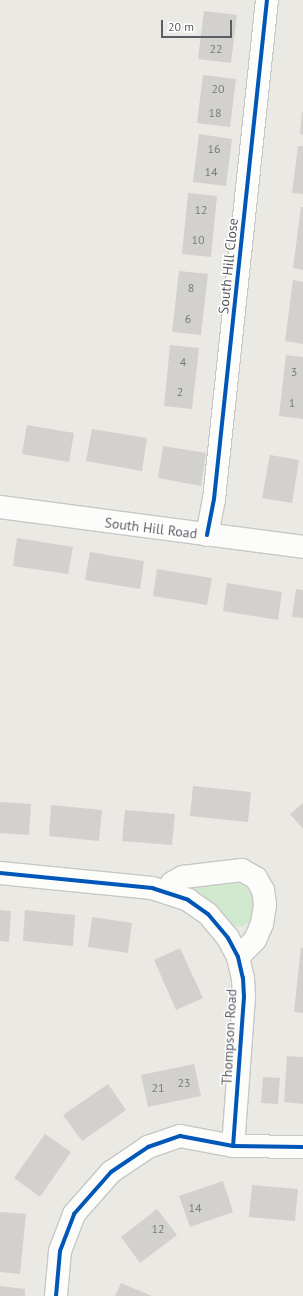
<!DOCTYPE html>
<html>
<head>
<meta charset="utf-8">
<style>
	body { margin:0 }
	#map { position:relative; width:303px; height:1296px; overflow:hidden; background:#eae9e4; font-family:"PT Sans",sans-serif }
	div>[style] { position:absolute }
	.green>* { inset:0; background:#d0e8cd }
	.building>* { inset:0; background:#d2d1ce }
	.roads { filter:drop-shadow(1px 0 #c7c7c6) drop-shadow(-1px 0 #c7c7c6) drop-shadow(0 1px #c7c7c6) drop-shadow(0 -1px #c7c7c6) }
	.minor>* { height:22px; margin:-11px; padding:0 11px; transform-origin:11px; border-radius:11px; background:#fcfcfb }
	.cycleway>* { height:4px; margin:-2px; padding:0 2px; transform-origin:2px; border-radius:2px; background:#0057b8 }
	span { translate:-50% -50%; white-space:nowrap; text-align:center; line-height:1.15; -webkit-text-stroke:3px #fff; paint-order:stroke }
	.number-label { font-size:12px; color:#787b7f }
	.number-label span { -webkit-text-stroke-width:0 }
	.street-label { font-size:14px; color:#595d63 }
	.scale { position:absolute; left:161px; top:20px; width:71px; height:18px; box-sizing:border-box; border:2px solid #595d63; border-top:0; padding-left:5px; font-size:12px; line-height:14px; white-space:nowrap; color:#595d63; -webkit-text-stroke:3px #fff; paint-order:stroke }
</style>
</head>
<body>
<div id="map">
	<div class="green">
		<div style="clip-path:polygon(238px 878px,257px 901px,253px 920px,241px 927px,232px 926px,189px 889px,192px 883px)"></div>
	</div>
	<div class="building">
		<div style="clip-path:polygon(204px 11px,237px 15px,231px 63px,198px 59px)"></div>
		<div style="clip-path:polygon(203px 75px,236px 79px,230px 127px,197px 123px)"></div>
		<div style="clip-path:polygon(302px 112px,303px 112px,303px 135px,300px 134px)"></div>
		<div style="clip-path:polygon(199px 134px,232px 139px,226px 186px,193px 182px)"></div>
		<div style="clip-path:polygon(298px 146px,303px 146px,303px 194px,292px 193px)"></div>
		<div style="clip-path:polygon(188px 193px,217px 196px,211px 257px,182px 254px)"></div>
		<div style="clip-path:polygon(301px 207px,303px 207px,303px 270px,293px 268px)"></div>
		<div style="clip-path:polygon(179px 271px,208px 274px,201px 335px,172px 332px)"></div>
		<div style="clip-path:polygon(293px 280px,303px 282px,303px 344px,285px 341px)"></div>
		<div style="clip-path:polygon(170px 345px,199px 348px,192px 409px,164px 406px)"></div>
		<div style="clip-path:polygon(286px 355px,303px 357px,303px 419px,279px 416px)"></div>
		<div style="clip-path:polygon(27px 425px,74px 433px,69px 462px,22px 454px)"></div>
		<div style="clip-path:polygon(92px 429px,147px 438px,142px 471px,86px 461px)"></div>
		<div style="clip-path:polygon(163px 446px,206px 453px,201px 486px,158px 478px)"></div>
		<div style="clip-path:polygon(270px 455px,299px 460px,292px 503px,262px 498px)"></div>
		<div style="clip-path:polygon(17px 538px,73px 547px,68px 574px,13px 566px)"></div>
		<div style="clip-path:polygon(90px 552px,144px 561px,140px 589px,85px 580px)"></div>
		<div style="clip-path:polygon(157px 569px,212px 578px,207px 605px,153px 596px)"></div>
		<div style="clip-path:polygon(227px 583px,282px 592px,278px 620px,223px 611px)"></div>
		<div style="clip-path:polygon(296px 589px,303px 590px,303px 618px,292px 617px)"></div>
		<div style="clip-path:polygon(193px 786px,251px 792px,248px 822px,190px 816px)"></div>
		<div style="clip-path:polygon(0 802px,31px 804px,29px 835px,0 833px)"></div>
		<div style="clip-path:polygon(303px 803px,303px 829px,290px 814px)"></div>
		<div style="clip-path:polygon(51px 805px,102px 810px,99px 841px,49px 836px)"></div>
		<div style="clip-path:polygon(125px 810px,175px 814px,172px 845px,122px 841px)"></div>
		<div style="clip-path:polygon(0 910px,11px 911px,9px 942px,0 941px)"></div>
		<div style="clip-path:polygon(25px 910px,75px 915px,73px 946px,23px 941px)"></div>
		<div style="clip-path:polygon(92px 917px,132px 923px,128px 953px,88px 947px)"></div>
		<div style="clip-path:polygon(180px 948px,203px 998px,176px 1010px,154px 960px)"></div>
		<div style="clip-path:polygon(301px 948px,303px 948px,303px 1013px,294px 1012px)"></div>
		<div style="clip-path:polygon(287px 1056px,303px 1057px,303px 1104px,284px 1102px)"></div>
		<div style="clip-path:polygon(194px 1064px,201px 1096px,148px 1107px,141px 1075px)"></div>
		<div style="clip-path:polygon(263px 1077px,280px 1078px,278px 1104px,261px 1103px)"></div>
		<div style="clip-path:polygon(108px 1084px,126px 1110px,82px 1141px,63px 1115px)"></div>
		<div style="clip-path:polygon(45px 1134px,71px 1152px,40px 1197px,14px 1178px)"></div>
		<div style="clip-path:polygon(223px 1181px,233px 1212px,190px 1227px,179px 1196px)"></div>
		<div style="clip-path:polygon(252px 1185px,298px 1189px,295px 1221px,249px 1217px)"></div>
		<div style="clip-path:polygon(157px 1209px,177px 1235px,140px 1263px,121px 1237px)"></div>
		<div style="clip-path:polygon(0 1212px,26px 1214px,20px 1274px,0 1272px)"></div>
		<div style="clip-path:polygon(121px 1283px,152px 1296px,115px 1296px)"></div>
		<div style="clip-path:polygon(0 1286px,25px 1289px,25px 1296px,0 1296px)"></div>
	</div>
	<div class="roads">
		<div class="minor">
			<div style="left:0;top:507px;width:306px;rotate:7.5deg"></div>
			<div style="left:207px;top:535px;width:37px;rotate:-79deg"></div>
			<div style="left:214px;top:499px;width:502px;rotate:-83.94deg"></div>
			<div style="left:0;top:873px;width:153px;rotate:5.6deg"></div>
			<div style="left:152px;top:888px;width:38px;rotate:18deg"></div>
			<div style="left:188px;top:900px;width:24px;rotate:35deg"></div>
			<div style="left:208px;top:914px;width:31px;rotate:50deg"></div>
			<div style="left:228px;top:938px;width:21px;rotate:62deg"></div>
			<div style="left:238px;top:957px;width:22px;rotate:77deg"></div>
			<div style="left:243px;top:978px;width:19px;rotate:87deg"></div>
			<div style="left:244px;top:997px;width:149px;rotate:94.2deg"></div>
			<div style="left:168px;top:893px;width:11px;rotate:-68deg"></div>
			<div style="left:172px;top:883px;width:13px;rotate:-29deg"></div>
			<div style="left:183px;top:877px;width:59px;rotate:-6.8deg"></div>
			<div style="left:242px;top:870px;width:16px;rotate:30deg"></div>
			<div style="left:256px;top:878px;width:14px;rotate:60deg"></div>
			<div style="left:263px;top:890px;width:15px;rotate:82deg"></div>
			<div style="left:265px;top:905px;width:19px;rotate:99deg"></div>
			<div style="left:262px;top:924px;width:17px;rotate:114deg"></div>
			<div style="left:255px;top:940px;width:24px;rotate:135deg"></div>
			<div style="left:56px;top:1296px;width:45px;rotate:-84.9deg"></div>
			<div style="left:60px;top:1251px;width:40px;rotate:-69deg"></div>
			<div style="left:74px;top:1214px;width:56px;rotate:-48.6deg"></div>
			<div style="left:111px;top:1172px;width:45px;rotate:-34deg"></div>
			<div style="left:148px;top:1147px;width:34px;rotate:-19deg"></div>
			<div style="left:180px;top:1136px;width:54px;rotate:10.7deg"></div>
			<div style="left:233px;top:1146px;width:70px;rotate:0.8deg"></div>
		</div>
	</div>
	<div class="cycleway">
		<div style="left:207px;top:535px;width:37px;rotate:-79deg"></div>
		<div style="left:214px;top:499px;width:502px;rotate:-83.94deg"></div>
		<div style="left:0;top:873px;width:153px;rotate:5.6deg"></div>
		<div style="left:152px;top:888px;width:38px;rotate:18deg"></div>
		<div style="left:188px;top:900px;width:24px;rotate:35deg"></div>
		<div style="left:208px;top:914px;width:31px;rotate:50deg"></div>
		<div style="left:228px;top:938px;width:21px;rotate:62deg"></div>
		<div style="left:238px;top:957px;width:22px;rotate:77deg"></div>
		<div style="left:243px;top:978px;width:19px;rotate:87deg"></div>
		<div style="left:244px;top:997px;width:149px;rotate:94.2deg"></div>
		<div style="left:56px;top:1296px;width:45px;rotate:-84.9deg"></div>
		<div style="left:60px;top:1251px;width:40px;rotate:-69deg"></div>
		<div style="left:74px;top:1214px;width:56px;rotate:-48.6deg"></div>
		<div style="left:111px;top:1172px;width:45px;rotate:-34deg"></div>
		<div style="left:148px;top:1147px;width:34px;rotate:-19deg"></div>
		<div style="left:180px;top:1136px;width:54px;rotate:10.7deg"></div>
		<div style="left:233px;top:1146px;width:70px;rotate:0.8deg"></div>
	</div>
	<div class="number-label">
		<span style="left:216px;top:49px">22</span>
		<span style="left:218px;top:89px">20</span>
		<span style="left:215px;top:113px">18</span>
		<span style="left:214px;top:149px">16</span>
		<span style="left:211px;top:172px">14</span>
		<span style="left:201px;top:210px">12</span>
		<span style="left:198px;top:240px">10</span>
		<span style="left:191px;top:288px">8</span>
		<span style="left:188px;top:319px">6</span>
		<span style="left:183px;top:362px">4</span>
		<span style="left:294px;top:372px">3</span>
		<span style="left:180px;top:392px">2</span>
		<span style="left:292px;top:403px">1</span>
		<span style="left:184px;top:1083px">23</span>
		<span style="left:158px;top:1088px">21</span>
		<span style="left:195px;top:1208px">14</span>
		<span style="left:158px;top:1229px">12</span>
	</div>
	<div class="street-label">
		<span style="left:228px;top:266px;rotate:-84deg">South Hill Close</span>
		<span style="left:151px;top:528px;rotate:7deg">South Hill Road</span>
		<span style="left:229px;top:1037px;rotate:-87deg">Thompson Road</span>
	</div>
	<div class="scale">20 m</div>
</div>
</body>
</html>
